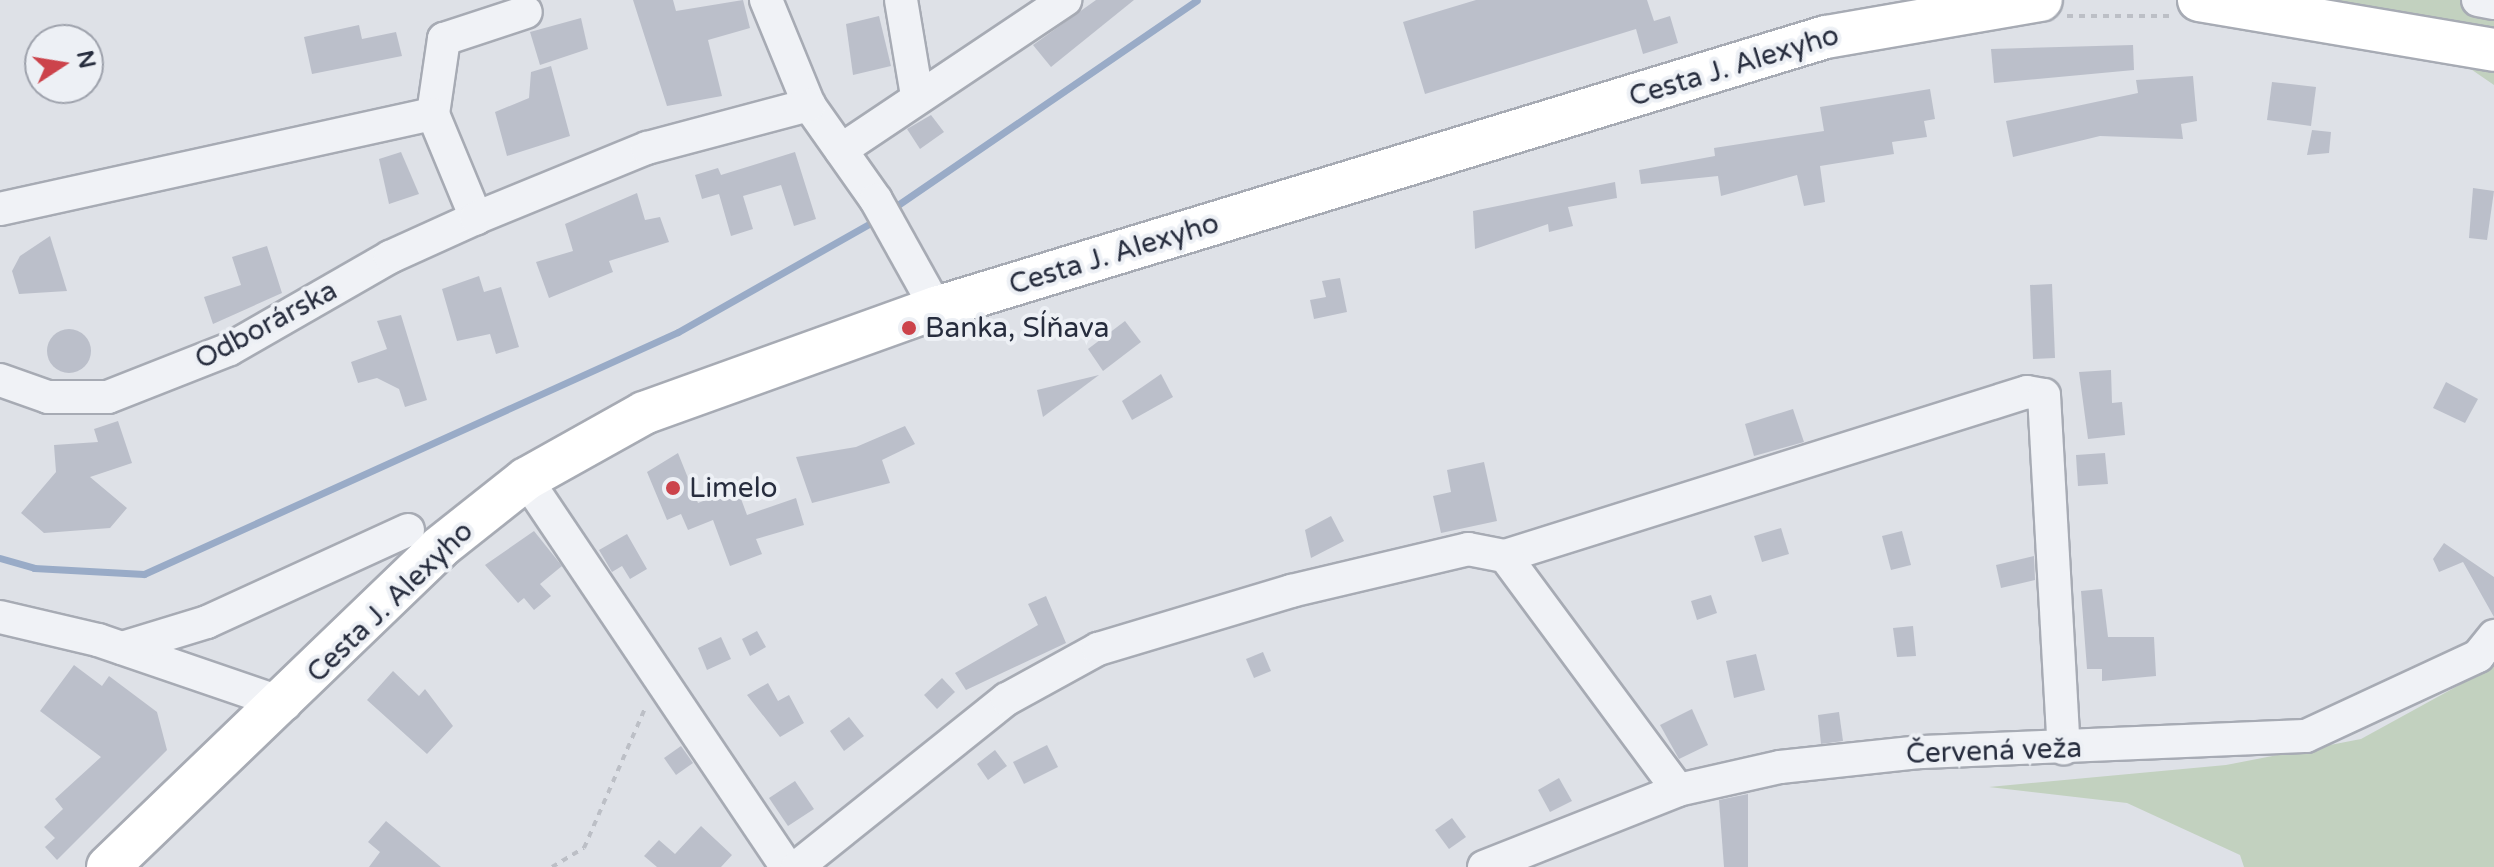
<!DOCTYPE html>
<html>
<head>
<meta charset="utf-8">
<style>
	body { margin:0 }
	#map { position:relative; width:2494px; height:867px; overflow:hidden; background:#dee1e7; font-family:"Varela Round",sans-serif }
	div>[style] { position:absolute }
	.green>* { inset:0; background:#c2d1bf }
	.stream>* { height:7px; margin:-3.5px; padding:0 3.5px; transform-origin:3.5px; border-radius:3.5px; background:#99abc7 }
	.building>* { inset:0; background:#bbbfca }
	.round { border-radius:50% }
	.path>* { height:4px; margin-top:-2px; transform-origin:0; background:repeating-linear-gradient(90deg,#bcbfc6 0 6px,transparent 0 12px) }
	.roads { filter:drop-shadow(2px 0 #a7abb4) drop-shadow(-2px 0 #a7abb4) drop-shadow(0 2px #a7abb4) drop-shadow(0 -2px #a7abb4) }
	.minor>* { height:32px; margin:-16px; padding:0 16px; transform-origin:16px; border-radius:16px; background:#f0f2f6 }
	.major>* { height:42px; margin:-21px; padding:0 21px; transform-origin:21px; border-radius:21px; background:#fff }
	.dots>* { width:22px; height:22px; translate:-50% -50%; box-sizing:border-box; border:4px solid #edf0f5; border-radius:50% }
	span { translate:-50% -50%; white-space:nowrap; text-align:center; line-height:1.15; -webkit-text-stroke:8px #edf0f5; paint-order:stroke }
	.street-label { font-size:28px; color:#272d3e }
	.poi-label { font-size:28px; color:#272d3e }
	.left { translate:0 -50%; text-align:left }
	.north { position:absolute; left:24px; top:24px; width:80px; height:80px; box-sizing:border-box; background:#edf0f5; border:2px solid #9ea2ac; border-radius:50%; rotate:78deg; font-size:22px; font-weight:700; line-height:32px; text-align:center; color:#272d3e }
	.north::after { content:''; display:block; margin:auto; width:28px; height:36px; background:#cc434b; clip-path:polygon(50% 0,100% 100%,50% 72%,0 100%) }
</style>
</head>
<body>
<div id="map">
	<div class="green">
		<div style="clip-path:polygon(2327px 0,2494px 0,2494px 85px,2392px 15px)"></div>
		<div style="clip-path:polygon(2494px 666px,2494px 867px,2244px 867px,2240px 855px,2127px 803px,1989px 787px,2226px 765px,2361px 739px)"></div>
	</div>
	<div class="stream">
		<div style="left:889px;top:211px;width:373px;rotate:-34.4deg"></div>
		<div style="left:0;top:558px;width:35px;rotate:16deg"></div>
		<div style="left:34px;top:568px;width:110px;rotate:3.1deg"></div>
		<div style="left:144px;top:574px;width:586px;rotate:-24.38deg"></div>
		<div style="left:678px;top:332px;width:227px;rotate:-29.5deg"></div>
	</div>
	<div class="building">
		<div style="clip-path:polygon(633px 0,673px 0,676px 11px,743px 0,750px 28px,708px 40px,722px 96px,667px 106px)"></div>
		<div style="clip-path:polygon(1096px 0,1134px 0,1051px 67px,1033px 45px)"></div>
		<div style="clip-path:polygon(1476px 0,1647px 0,1654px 21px,1670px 16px,1678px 43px,1643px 54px,1636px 29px,1425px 94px,1403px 22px)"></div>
		<div style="clip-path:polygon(879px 16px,891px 66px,853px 75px,846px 24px)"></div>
		<div style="clip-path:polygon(581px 18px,588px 49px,540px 65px,530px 32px)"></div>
		<div style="clip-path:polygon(359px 25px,362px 39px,396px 32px,402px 56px,312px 74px,304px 37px)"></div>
		<div style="clip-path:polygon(2133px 45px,2134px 70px,1994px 83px,1991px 49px)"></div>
		<div style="clip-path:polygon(551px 66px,570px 136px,507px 156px,495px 112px,529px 98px,531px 72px)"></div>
		<div style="clip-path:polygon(2193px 76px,2197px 121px,2181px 124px,2183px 139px,2100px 136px,2013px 157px,2006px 121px,2138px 93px,2136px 80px)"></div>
		<div style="clip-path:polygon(2272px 82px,2316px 87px,2311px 126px,2267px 120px)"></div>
		<div style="clip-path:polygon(1930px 89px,1935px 119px,1924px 121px,1927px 137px,1892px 142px,1894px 154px,1820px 166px,1825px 202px,1804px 206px,1797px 175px,1721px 196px,1718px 176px,1641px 184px,1639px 170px,1715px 156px,1714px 148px,1824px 131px,1820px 107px)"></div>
		<div style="clip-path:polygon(931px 115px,944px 132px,920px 149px,907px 129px)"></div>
		<div style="clip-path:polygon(2312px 130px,2331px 132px,2329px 153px,2307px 155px)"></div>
		<div style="clip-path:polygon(401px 152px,419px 194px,389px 204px,379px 159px)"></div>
		<div style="clip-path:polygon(795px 152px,816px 219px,794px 226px,781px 185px,743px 196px,753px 229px,731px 236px,719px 194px,702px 199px,695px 175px,718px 168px,721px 175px)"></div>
		<div style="clip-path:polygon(1615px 182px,1617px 198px,1568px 207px,1573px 226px,1549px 232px,1548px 224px,1475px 249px,1473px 211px)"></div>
		<div style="clip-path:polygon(2473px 188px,2494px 191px,2487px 240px,2469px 238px)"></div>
		<div style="clip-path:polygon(637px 193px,645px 220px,660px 217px,669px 242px,609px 261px,613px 272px,549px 298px,536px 262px,573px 251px,565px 224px)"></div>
		<div style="clip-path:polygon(50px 236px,67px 291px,19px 294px,12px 271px,20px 256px)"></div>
		<div style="clip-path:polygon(267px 246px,282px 293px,213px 324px,204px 297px,241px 285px,232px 257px)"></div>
		<div style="clip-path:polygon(479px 276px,484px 292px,501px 287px,519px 347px,496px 354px,490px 334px,457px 341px,442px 289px)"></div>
		<div style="clip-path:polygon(1340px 278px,1347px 312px,1314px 319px,1310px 300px,1326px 297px,1322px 281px)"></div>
		<div style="clip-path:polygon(2052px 284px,2055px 358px,2033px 359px,2030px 285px)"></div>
		<div style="clip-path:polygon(401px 315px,427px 400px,405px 407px,399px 389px,377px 378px,358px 383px,351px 362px,387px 349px,377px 321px)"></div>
		<div style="clip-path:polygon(1125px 321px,1141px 342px,1103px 371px,1088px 349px)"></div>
		<div class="round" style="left:47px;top:329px;width:44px;height:44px"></div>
		<div style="clip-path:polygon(2111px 370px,2112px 403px,2122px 402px,2125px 435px,2088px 439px,2079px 372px)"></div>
		<div style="clip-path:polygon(1161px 374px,1173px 397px,1132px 420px,1122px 401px)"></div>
		<div style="clip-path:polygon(1099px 375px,1043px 417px,1037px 390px)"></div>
		<div style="clip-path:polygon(2446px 382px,2478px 399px,2465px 423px,2433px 408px)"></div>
		<div style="clip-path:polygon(1793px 409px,1804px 442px,1754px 456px,1745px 424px)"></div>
		<div style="clip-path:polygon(118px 421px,132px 463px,90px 477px,127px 508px,110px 528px,44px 533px,21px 513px,56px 472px,54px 445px,98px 442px,94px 429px)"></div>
		<div style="clip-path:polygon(905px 426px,915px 444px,882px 460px,890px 483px,812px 503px,796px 457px,856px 447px)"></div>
		<div style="clip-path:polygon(678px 453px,698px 503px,737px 488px,747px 515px,796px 498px,804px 525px,756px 539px,762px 554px,730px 566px,713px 520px,688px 530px,681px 514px,667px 520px,647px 472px)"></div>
		<div style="clip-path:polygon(2105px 453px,2108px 484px,2078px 486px,2076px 455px)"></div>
		<div style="clip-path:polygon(1484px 462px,1497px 521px,1441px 533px,1433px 496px,1451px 492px,1447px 470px)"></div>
		<div style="clip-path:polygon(1331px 516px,1344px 541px,1311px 558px,1305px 530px)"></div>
		<div style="clip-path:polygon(1781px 528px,1789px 554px,1762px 562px,1754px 536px)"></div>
		<div style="clip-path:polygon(534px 531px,562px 566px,540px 584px,551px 596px,534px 610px,524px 598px,518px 603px,485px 565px)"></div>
		<div style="clip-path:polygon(1902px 531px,1911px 565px,1891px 570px,1882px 536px)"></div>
		<div style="clip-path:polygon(627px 534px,647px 569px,630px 579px,622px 566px,612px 572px,599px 550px)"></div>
		<div style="clip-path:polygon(2444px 543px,2494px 577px,2494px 617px,2463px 562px,2439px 572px,2433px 559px)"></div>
		<div style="clip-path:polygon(2034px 556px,2035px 580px,2001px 588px,1996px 565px)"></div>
		<div style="clip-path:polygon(2102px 589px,2108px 637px,2154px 637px,2156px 676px,2102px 681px,2102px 669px,2087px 669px,2081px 591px)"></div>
		<div style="clip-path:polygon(1711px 595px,1717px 613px,1697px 620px,1691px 601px)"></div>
		<div style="clip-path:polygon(1046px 596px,1066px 643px,966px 690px,955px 673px,1038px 625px,1028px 604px)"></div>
		<div style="clip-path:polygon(1913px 626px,1916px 656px,1897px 657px,1893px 628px)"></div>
		<div style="clip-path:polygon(757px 631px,766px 647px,750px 656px,742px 639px)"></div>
		<div style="clip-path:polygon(721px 637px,731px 659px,707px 670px,698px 648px)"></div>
		<div style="clip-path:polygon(1263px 652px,1271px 671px,1254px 678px,1246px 659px)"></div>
		<div style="clip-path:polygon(1756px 654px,1765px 690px,1734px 698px,1726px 661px)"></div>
		<div style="clip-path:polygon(74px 665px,102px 686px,109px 676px,157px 712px,167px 750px,57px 860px,45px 847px,55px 838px,44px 827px,63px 809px,55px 799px,101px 757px,40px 711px)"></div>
		<div style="clip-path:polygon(393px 671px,419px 696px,425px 689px,453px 726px,427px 754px,367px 700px)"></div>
		<div style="clip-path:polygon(942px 678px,955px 692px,937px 709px,924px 695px)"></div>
		<div style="clip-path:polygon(768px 683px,778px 701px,789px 695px,804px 723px,780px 737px,747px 695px)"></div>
		<div style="clip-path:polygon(1692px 709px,1708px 745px,1679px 759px,1660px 725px)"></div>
		<div style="clip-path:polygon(1839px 712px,1843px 741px,1821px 744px,1818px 715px)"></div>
		<div style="clip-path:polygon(849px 717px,864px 736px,844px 751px,830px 731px)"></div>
		<div style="clip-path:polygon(1047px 745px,1058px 767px,1024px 784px,1013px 762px)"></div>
		<div style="clip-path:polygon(681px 746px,693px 763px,676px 775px,664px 758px)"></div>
		<div style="clip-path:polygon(995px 750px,1007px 766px,988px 780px,977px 764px)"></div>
		<div style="clip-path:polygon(1559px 778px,1572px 801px,1550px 812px,1538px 790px)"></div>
		<div style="clip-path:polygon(795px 781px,814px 809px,788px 826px,769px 798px)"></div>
		<div style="clip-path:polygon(1748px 794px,1748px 867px,1724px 867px,1719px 800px)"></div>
		<div style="clip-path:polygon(1452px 818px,1466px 837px,1449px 849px,1435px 830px)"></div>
		<div style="clip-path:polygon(386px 821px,441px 867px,369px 867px,380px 852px,368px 842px)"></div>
		<div style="clip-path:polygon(701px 826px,732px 855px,721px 867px,657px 867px,644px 856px,659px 840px,675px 854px)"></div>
	</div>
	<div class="path">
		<div style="left:2067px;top:16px;width:103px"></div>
		<div style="left:552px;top:867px;width:37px;rotate:-31deg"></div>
		<div style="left:584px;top:848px;width:155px;rotate:-66.4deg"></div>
	</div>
	<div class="roads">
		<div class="minor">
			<div style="left:766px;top:0;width:113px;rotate:67.7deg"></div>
			<div style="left:809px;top:105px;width:116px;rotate:54.8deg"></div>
			<div style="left:876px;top:200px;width:124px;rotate:60.9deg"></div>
			<div style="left:901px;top:0;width:97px;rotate:80.5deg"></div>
			<div style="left:2478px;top:0;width:16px;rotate:11deg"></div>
			<div style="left:433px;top:114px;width:76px;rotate:-81.7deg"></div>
			<div style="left:444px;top:39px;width:86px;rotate:-18.2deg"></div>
			<div style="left:841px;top:150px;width:270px;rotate:-33.8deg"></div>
			<div style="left:0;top:209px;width:443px;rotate:-12.4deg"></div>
			<div style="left:433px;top:114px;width:113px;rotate:67.5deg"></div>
			<div style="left:0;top:380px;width:51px;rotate:19.5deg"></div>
			<div style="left:48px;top:397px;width:60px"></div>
			<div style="left:108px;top:397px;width:131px;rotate:-21.5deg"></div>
			<div style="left:230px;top:349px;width:185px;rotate:-29.9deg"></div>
			<div style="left:390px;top:257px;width:94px;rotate:-24.4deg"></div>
			<div style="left:476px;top:218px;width:185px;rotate:-22.3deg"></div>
			<div style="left:647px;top:148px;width:168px;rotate:-14.9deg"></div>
			<div style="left:526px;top:479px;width:468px;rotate:56.1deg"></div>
			<div style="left:1505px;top:556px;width:547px;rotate:-17.44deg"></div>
			<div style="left:2027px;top:392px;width:17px;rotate:10deg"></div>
			<div style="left:2044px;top:395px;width:354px;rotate:86.8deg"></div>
			<div style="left:0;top:617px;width:101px;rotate:13.2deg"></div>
			<div style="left:98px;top:640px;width:198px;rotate:18.9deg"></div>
			<div style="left:122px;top:648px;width:89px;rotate:-17deg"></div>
			<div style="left:207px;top:622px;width:221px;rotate:-24.6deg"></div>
			<div style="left:797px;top:867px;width:269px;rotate:-38.7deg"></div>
			<div style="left:1007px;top:699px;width:104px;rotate:-28.8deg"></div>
			<div style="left:1098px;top:649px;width:202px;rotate:-16.7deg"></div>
			<div style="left:1291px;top:591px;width:182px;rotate:-13.3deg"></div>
			<div style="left:1468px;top:549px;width:38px;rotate:11deg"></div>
			<div style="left:1505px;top:556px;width:291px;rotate:53.5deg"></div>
			<div style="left:1484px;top:867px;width:209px;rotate:-21.6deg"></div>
			<div style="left:1678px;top:790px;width:105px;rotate:-12.7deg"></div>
			<div style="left:1780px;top:767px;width:142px;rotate:-6.1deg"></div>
			<div style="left:1921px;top:752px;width:385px;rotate:-2.4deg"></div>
			<div style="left:2306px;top:736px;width:190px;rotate:-24.9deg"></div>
			<div style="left:2478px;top:656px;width:26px;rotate:-51deg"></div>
		</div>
		<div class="major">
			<div style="left:2199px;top:0;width:299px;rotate:9.6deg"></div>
			<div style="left:108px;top:867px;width:460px;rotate:-43.9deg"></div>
			<div style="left:439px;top:548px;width:111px;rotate:-38.4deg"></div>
			<div style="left:526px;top:479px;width:135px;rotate:-29.2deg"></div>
			<div style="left:644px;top:413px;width:310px;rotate:-19.8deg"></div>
			<div style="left:936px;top:308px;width:930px;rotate:-16.94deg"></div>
			<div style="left:1826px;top:37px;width:218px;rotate:-9.8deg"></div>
		</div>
	</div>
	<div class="dots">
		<div style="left:909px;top:328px;background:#cc434b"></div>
		<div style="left:673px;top:488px;background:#cc434b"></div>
	</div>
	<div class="street-label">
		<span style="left:1734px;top:66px;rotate:-17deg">Cesta J. Alexyho</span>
		<span style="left:1114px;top:254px;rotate:-17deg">Cesta J. Alexyho</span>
		<span style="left:266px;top:325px;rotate:-28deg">Odborárska</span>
		<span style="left:390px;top:602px;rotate:-44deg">Cesta J. Alexyho</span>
		<span style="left:1994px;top:751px;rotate:-2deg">Červená veža</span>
	</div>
	<div class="poi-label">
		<span class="left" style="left:925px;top:328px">Banka, Sĺňava</span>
		<span class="left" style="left:689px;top:488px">Limelo</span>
	</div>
	<div class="north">N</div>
</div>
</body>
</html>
